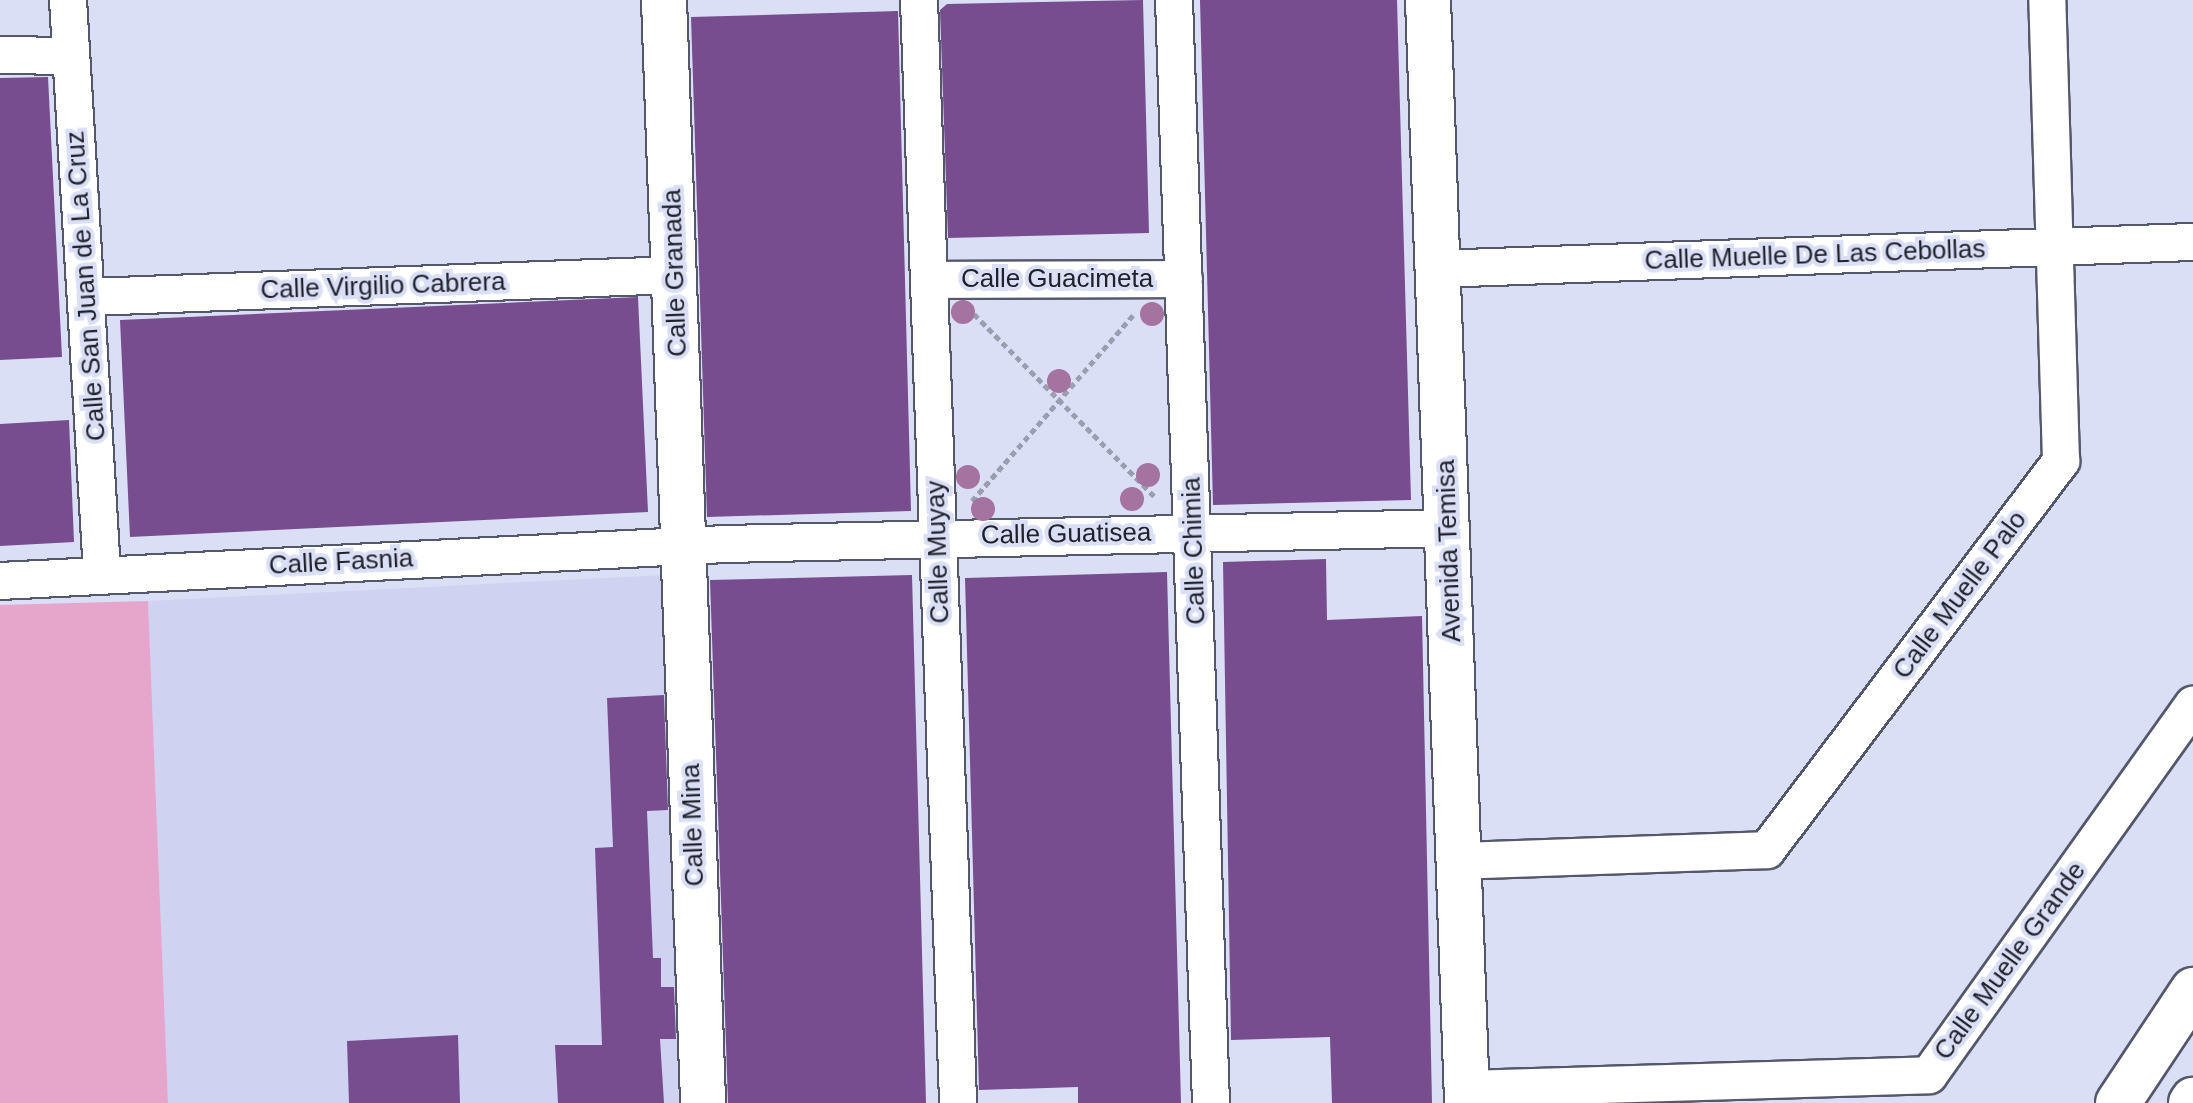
<!DOCTYPE html>
<html>
<head>
<meta charset="utf-8">
<style>
	body { margin:0 }
	#map { position:relative; width:2193px; height:1103px; overflow:hidden; background:#dbdff6; font-family:Helvetica,sans-serif }
	div>[style] { position:absolute }
	.built>* { inset:0; background:#cfd3f1 }
	.green>* { inset:0; background:#e6a5ca }
	.building>* { inset:0; background:#774d90 }
	.path>* { height:5px; margin-top:-2.5px; transform-origin:0; background:repeating-linear-gradient(90deg,#9b9db0 0 6px,transparent 0 10px) }
	.roads { filter:drop-shadow(2px 0 #55576b) drop-shadow(-2px 0 #55576b) drop-shadow(0 2px #55576b) drop-shadow(0 -2px #55576b) }
	.minor>* { height:36px; margin:-18px; padding:0 18px; transform-origin:18px; border-radius:18px; background:#fff }
	.tertiary>* { height:44px; margin:-22px; padding:0 22px; transform-origin:22px; border-radius:22px; background:#fff }
	.motorway>* { height:44px; margin:-22px; padding:0 22px; transform-origin:22px; border-radius:22px; background:#fff }
	.trees>* { width:24px; height:24px; margin:-12px; border-radius:50%; background:#a473a0 }
	span { translate:-50% -50%; white-space:nowrap; text-align:center; line-height:1.15; -webkit-text-stroke:8px #dbdff6; paint-order:stroke }
	.street-label { font-size:26px; color:#20212a }
</style>
</head>
<body>
<div id="map">
	<div class="built">
		<div style="clip-path:polygon(664px 575px,681px 1103px,168px 1103px,148px 601px)"></div>
	</div>
	<div class="green">
		<div style="clip-path:polygon(148px 601px,168px 1103px,0 1103px,0 605px)"></div>
	</div>
	<div class="building">
		<div style="clip-path:polygon(1143px 0,1149px 233px,948px 238px,940px 10px,947px 4px)"></div>
		<div style="clip-path:polygon(1200px 0,1397px 0,1411px 500px,1213px 505px)"></div>
		<div style="clip-path:polygon(898px 11px,911px 511px,707px 517px,691px 17px)"></div>
		<div style="clip-path:polygon(48px 77px,62px 357px,0 360px,0 78px)"></div>
		<div style="clip-path:polygon(638px 297px,648px 512px,130px 537px,120px 320px)"></div>
		<div style="clip-path:polygon(69px 420px,74px 542px,0 546px,0 424px)"></div>
		<div style="clip-path:polygon(1326px 559px,1327px 620px,1422px 616px,1432px 1103px,1332px 1103px,1330px 1037px,1231px 1040px,1223px 562px)"></div>
		<div style="clip-path:polygon(1167px 572px,1181px 1103px,1078px 1103px,1078px 1087px,979px 1090px,965px 578px)"></div>
		<div style="clip-path:polygon(912px 575px,926px 1103px,728px 1103px,710px 580px)"></div>
		<div style="clip-path:polygon(664px 695px,668px 810px,647px 811px,653px 958px,661px 958px,661px 987px,674px 987px,676px 1039px,660px 1039px,664px 1103px,558px 1103px,555px 1045px,602px 1045px,595px 848px,613px 847px,607px 698px)"></div>
		<div style="clip-path:polygon(458px 1035px,460px 1103px,349px 1103px,347px 1041px)"></div>
	</div>
	<div class="path">
		<div style="left:974px;top:314px;width:257px;rotate:45.3deg"></div>
		<div style="left:972px;top:501px;width:246px;rotate:-49.1deg"></div>
	</div>
	<div class="roads">
		<div class="minor">
			<div style="left:68px;top:0;width:574px;rotate:86.6deg"></div>
			<div style="left:919px;top:0;width:1104px;rotate:87.97deg"></div>
			<div style="left:1174px;top:0;width:1104px;rotate:88.08deg"></div>
			<div style="left:0;top:55px;width:70px;rotate:0.8deg"></div>
			<div style="left:1437px;top:269px;width:756px;rotate:-2.05deg"></div>
			<div style="left:929px;top:280px;width:255px;rotate:-0.2deg"></div>
			<div style="left:90px;top:297px;width:586px;rotate:-2.15deg"></div>
			<div style="left:0;top:581px;width:726px;rotate:-2.92deg"></div>
			<div style="left:725px;top:544px;width:725px;rotate:-1.26deg"></div>
			<div style="left:1458px;top:861px;width:309px;rotate:-2deg"></div>
			<div style="left:1767px;top:850px;width:488px;rotate:-52.9deg"></div>
			<div style="left:2061px;top:461px;width:461px;rotate:-91.7deg"></div>
			<div style="left:1467px;top:1089px;width:462px;rotate:-1.7deg"></div>
			<div style="left:1929px;top:1075px;width:455px;rotate:-54.5deg"></div>
		</div>
		<div class="tertiary">
			<div style="left:664px;top:0;width:1104px;rotate:87.97deg"></div>
			<div style="left:1428px;top:0;width:1104px;rotate:87.97deg"></div>
		</div>
		<div class="motorway">
			<div style="left:2118px;top:1103px;width:136px;rotate:-56.4deg"></div>
			<div style="left:2191px;top:1103px;width:4px;rotate:-56deg"></div>
		</div>
	</div>
	<div class="trees">
		<div style="left:963px;top:312px"></div>
		<div style="left:1152px;top:314px"></div>
		<div style="left:1059px;top:381px"></div>
		<div style="left:1148px;top:475px"></div>
		<div style="left:968px;top:477px"></div>
		<div style="left:1132px;top:499px"></div>
		<div style="left:983px;top:509px"></div>
	</div>
	<div class="street-label">
		<span style="left:1815px;top:255px;rotate:-2deg">Calle Muelle De Las Cebollas</span>
		<span style="left:675px;top:273px;rotate:-92deg">Calle Granada</span>
		<span style="left:1057px;top:279px">Calle Guacimeta</span>
		<span style="left:86px;top:286px;rotate:-94deg">Calle San Juan de La Cruz</span>
		<span style="left:383px;top:286px;rotate:-2deg">Calle Virgilio Cabrera</span>
		<span style="left:1066px;top:534px;rotate:-1deg">Calle Guatisea</span>
		<span style="left:1194px;top:551px;rotate:-92deg">Calle Chimia</span>
		<span style="left:1449px;top:551px;rotate:-92deg">Avenida Temisa</span>
		<span style="left:938px;top:552px;rotate:-92deg">Calle Muyay</span>
		<span style="left:341px;top:562px;rotate:-3deg">Calle Fasnia</span>
		<span style="left:1960px;top:595px;rotate:-53deg">Calle Muelle Palo</span>
		<span style="left:693px;top:825px;rotate:-92deg">Calle Mina</span>
		<span style="left:2010px;top:961px;rotate:-54deg">Calle Muelle Grande</span>
	</div>
</div>
</body>
</html>
